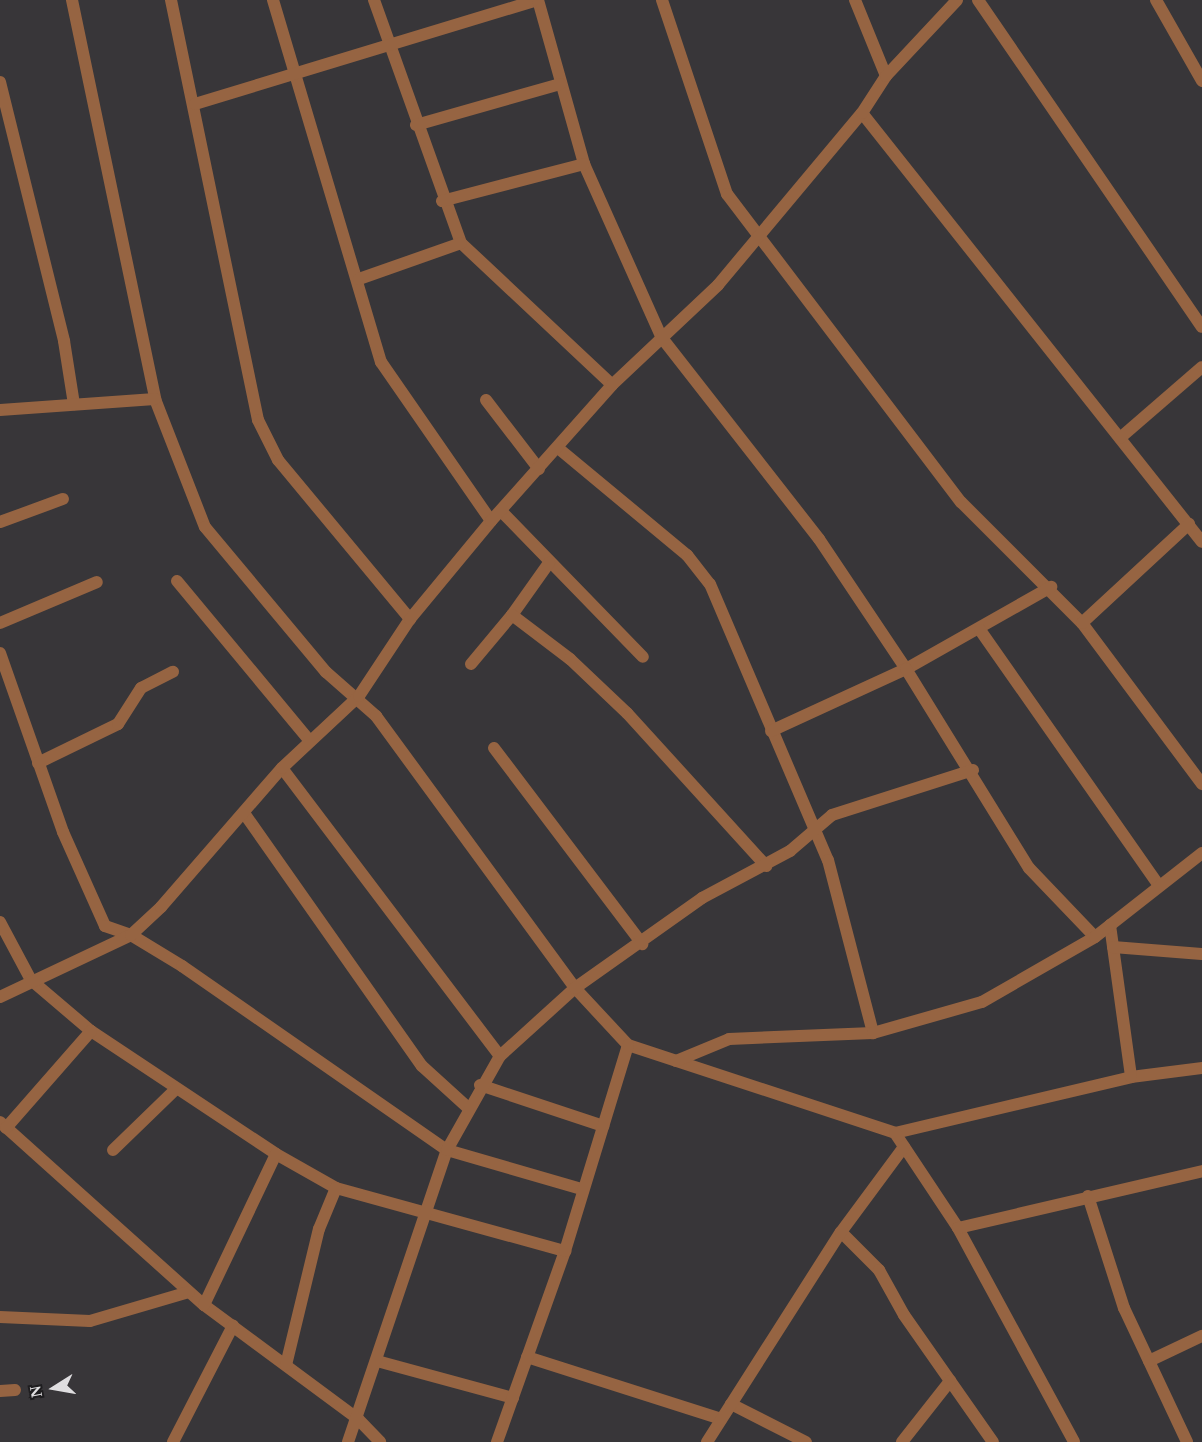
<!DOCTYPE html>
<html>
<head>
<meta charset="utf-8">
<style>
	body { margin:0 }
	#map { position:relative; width:1202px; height:1442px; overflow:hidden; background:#383639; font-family:"Times New Roman",serif }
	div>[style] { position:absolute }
	.street>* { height:12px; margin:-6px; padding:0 6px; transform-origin:6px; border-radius:6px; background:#966442 }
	span { translate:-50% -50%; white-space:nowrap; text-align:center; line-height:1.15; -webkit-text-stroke:5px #1e1d1f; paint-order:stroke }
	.north { position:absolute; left:24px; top:1358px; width:60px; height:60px; -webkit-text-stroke:4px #1e1d1f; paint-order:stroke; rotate:259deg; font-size:16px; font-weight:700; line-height:24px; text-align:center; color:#dfdee0 }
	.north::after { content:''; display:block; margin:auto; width:21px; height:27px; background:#dfdee0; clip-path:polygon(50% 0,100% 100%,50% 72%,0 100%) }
</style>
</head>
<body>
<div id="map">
	<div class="street">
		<div style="left:72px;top:0;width:408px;rotate:78.2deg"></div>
		<div style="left:155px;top:399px;width:137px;rotate:68.7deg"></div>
		<div style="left:205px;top:527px;width:189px;rotate:50.2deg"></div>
		<div style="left:326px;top:672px;width:67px;rotate:41.3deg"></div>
		<div style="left:376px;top:716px;width:337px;rotate:53.8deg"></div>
		<div style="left:575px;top:988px;width:78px;rotate:47.1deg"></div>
		<div style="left:628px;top:1045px;width:281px;rotate:18.2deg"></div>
		<div style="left:895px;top:1133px;width:243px;rotate:-13.3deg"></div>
		<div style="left:1131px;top:1077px;width:72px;rotate:-7.2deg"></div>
		<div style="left:171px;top:0;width:429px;rotate:78.3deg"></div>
		<div style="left:258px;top:420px;width:45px;rotate:63.4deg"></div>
		<div style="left:278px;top:460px;width:207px;rotate:50.3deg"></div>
		<div style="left:273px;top:0;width:378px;rotate:73.4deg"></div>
		<div style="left:381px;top:362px;width:193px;rotate:55.3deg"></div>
		<div style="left:374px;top:0;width:258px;rotate:70.3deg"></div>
		<div style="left:461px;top:243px;width:207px;rotate:43.2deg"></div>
		<div style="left:662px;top:0;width:205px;rotate:71.5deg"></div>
		<div style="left:727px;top:194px;width:387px;rotate:52.8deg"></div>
		<div style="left:961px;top:502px;width:171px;rotate:45deg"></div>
		<div style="left:1082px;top:623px;width:201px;rotate:53.3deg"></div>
		<div style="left:855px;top:0;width:82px;rotate:67.8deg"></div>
		<div style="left:978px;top:0;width:396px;rotate:55.6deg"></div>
		<div style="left:1156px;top:0;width:93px;rotate:60.4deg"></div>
		<div style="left:0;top:82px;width:267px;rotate:76.1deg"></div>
		<div style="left:64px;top:341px;width:64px;rotate:81deg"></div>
		<div style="left:195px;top:104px;width:358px;rotate:-16.9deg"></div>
		<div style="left:538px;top:0;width:170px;rotate:74.3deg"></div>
		<div style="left:584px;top:164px;width:191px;rotate:65.9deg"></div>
		<div style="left:662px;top:338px;width:255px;rotate:52deg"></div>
		<div style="left:819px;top:539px;width:156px;rotate:56.2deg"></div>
		<div style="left:906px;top:669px;width:167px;rotate:-29.5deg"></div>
		<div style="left:862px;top:113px;width:547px;rotate:51.6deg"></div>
		<div style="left:416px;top:125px;width:150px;rotate:-15.9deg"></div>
		<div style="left:442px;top:201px;width:147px;rotate:-14.6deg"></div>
		<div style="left:359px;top:279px;width:108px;rotate:-19.4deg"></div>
		<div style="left:486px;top:400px;width:87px;rotate:52.5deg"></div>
		<div style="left:0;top:410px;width:155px;rotate:-4.1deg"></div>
		<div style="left:1120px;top:438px;width:108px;rotate:-40.9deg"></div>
		<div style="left:558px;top:448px;width:168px;rotate:39.7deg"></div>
		<div style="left:687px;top:555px;width:37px;rotate:52deg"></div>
		<div style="left:710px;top:584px;width:300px;rotate:66.9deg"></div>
		<div style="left:828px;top:860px;width:179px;rotate:75.4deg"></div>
		<div style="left:502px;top:512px;width:202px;rotate:45.8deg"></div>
		<div style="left:0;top:522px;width:67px;rotate:-20.1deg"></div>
		<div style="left:177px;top:581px;width:208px;rotate:50.3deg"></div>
		<div style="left:512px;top:615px;width:64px;rotate:-54.6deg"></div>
		<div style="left:0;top:623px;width:105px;rotate:-22.9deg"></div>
		<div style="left:1082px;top:623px;width:146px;rotate:-42.8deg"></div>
		<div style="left:980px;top:630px;width:312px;rotate:55deg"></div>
		<div style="left:0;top:653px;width:190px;rotate:70.6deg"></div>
		<div style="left:63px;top:832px;width:103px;rotate:65.9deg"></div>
		<div style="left:105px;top:926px;width:28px;rotate:19deg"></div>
		<div style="left:131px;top:935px;width:60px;rotate:31.3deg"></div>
		<div style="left:182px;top:966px;width:323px;rotate:34.8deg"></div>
		<div style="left:447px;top:1150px;width:140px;rotate:16.2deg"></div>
		<div style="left:471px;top:664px;width:64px;rotate:-50.1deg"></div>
		<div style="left:512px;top:615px;width:73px;rotate:37.2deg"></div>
		<div style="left:570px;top:659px;width:79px;rotate:43.5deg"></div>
		<div style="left:627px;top:713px;width:207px;rotate:47.7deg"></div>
		<div style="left:771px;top:731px;width:149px;rotate:-24.7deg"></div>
		<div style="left:906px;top:669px;width:234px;rotate:58.3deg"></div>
		<div style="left:1029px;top:868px;width:95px;rotate:46.3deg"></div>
		<div style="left:494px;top:748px;width:246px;rotate:52.9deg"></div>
		<div style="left:38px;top:763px;width:89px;rotate:-26deg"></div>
		<div style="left:118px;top:724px;width:43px;rotate:-57.4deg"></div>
		<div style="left:141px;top:688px;width:36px;rotate:-27deg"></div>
		<div style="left:282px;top:768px;width:361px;rotate:52.9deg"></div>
		<div style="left:244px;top:813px;width:309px;rotate:54.9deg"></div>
		<div style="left:422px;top:1066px;width:61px;rotate:42.3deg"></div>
		<div style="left:0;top:922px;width:66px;rotate:61.9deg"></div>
		<div style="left:31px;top:980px;width:79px;rotate:40.4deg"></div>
		<div style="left:91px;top:1031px;width:222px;rotate:33.6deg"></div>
		<div style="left:276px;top:1154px;width:69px;rotate:29.5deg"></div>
		<div style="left:336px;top:1188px;width:238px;rotate:15.4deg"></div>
		<div style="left:1110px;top:925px;width:153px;rotate:82.1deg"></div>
		<div style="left:1113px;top:947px;width:89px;rotate:4.5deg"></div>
		<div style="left:0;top:997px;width:145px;rotate:-25.3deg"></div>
		<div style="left:131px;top:935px;width:41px;rotate:-43deg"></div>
		<div style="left:161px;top:907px;width:184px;rotate:-49deg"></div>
		<div style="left:282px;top:768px;width:105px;rotate:-43.1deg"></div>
		<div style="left:359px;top:696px;width:92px;rotate:-56.5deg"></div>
		<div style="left:410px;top:619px;width:127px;rotate:-50.4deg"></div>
		<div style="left:491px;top:521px;width:182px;rotate:-48.3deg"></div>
		<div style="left:612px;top:385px;width:146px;rotate:-43.3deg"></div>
		<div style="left:718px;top:285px;width:224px;rotate:-50.1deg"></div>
		<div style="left:862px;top:113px;width:44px;rotate:-57deg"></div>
		<div style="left:886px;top:76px;width:104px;rotate:-46.9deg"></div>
		<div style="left:676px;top:1061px;width:57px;rotate:-22.5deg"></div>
		<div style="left:729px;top:1039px;width:144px;rotate:-2.4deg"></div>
		<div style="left:873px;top:1033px;width:113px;rotate:-15.9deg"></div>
		<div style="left:982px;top:1002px;width:130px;rotate:-29.9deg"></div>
		<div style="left:1095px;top:937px;width:136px;rotate:-38.1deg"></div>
		<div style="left:480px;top:1085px;width:130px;rotate:18.4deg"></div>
		<div style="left:0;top:1122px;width:274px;rotate:41.9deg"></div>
		<div style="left:204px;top:1305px;width:192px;rotate:36.5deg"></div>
		<div style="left:358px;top:1419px;width:32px;rotate:46deg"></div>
		<div style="left:6px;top:1128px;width:129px;rotate:-48.8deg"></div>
		<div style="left:895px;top:1133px;width:114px;rotate:56.4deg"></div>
		<div style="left:958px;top:1228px;width:243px;rotate:61.5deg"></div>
		<div style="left:113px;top:1150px;width:88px;rotate:-44.1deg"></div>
		<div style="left:1088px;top:1196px;width:118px;rotate:72.2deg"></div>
		<div style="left:1124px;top:1308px;width:148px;rotate:64.8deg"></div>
		<div style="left:958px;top:1228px;width:251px;rotate:-13.1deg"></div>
		<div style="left:841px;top:1232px;width:54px;rotate:45deg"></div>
		<div style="left:879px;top:1270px;width:51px;rotate:60.9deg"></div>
		<div style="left:904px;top:1315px;width:155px;rotate:55deg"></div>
		<div style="left:204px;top:1305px;width:167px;rotate:-64.5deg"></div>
		<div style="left:0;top:1317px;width:90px;rotate:2.5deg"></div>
		<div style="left:90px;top:1321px;width:103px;rotate:-16.3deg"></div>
		<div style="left:527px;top:1357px;width:204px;rotate:17.7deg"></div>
		<div style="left:377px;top:1361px;width:141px;rotate:15.2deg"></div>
		<div style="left:1149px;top:1361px;width:59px;rotate:-25.3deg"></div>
		<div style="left:286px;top:1365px;width:140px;rotate:-76.4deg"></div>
		<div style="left:319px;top:1229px;width:44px;rotate:-67.5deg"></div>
		<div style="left:0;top:1391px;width:15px;rotate:-4deg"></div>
		<div style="left:731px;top:1404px;width:84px;rotate:26.9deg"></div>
		<div style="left:173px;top:1442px;width:131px;rotate:-62.7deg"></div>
		<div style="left:348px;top:1442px;width:308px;rotate:-71.3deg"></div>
		<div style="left:447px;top:1150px;width:108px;rotate:-60.6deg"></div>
		<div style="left:500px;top:1056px;width:101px;rotate:-42.2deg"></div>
		<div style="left:575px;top:988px;width:156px;rotate:-35.3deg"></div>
		<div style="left:702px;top:898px;width:100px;rotate:-28.1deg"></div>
		<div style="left:790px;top:851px;width:55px;rotate:-40.6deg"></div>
		<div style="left:832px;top:815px;width:148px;rotate:-17.7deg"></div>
		<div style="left:497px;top:1442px;width:203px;rotate:-70.4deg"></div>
		<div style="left:565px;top:1251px;width:215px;rotate:-73deg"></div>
		<div style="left:707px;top:1442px;width:249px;rotate:-57.5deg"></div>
		<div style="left:841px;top:1232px;width:106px;rotate:-53.5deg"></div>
		<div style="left:902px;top:1442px;width:78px;rotate:-51.8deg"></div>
	</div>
	<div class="north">N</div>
</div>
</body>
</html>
